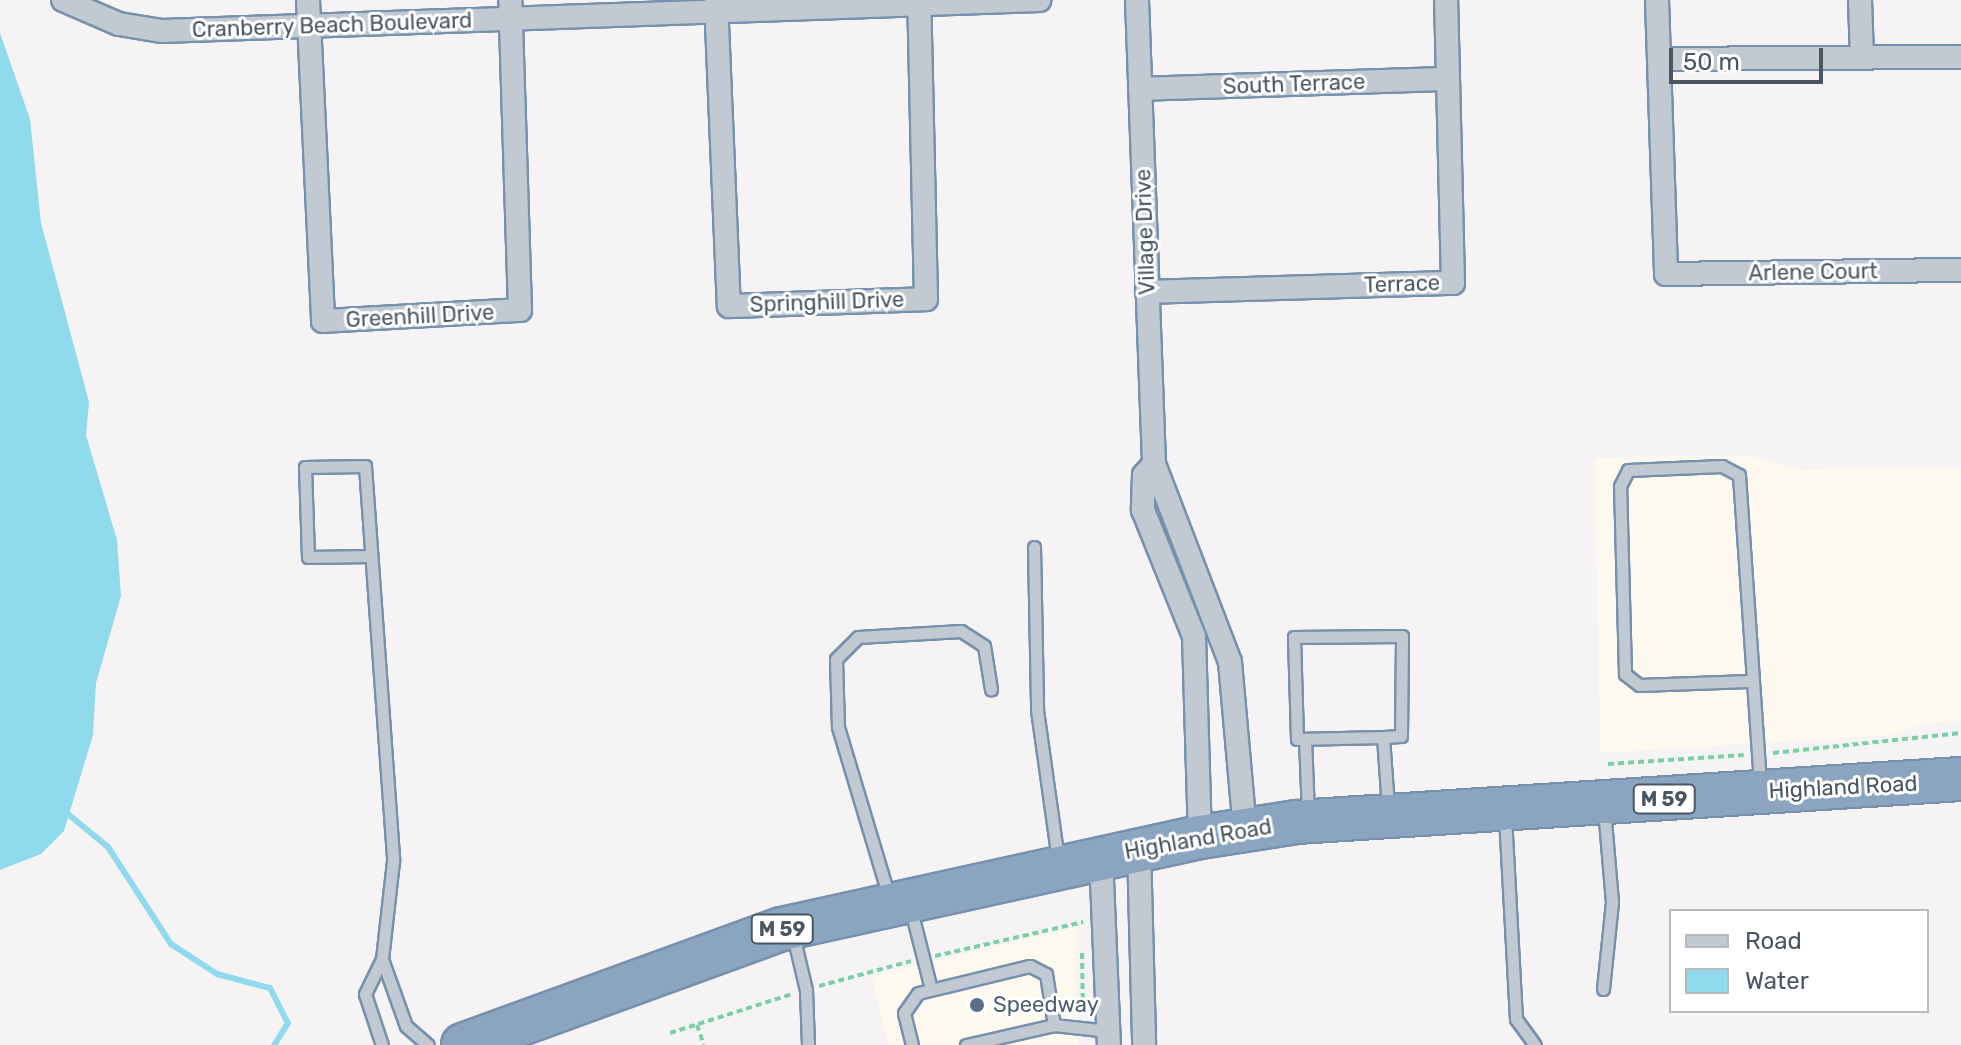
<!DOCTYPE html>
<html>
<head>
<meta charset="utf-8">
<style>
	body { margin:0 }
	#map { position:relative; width:1961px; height:1045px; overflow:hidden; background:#f5f3f3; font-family:Rubik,sans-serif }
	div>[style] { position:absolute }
	.commercial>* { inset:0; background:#fdf9ef }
	.water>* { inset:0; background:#90daee }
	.stream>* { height:6px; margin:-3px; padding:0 3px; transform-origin:3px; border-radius:3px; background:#90daee }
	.path>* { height:4px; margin-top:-2px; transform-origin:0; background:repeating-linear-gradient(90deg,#7ad0a6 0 6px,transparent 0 10px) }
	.roads { filter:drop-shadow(2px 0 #7690ad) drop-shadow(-2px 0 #7690ad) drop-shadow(0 2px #7690ad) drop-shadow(0 -2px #7690ad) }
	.lane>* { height:11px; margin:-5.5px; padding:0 5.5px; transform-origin:5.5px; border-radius:5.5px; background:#c1cad2 }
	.street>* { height:22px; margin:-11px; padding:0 11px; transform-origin:11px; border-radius:11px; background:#c1cad2 }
	.highway>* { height:42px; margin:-21px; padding:0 21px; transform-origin:21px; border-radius:21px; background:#8ba5c1 }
	.dots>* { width:22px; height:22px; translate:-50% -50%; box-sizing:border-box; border:4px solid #fff; border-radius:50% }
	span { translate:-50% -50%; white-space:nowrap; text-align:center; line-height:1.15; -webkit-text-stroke:6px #fff; paint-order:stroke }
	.shield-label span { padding:2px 6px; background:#fff; border:2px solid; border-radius:6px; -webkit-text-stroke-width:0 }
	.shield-label { font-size:20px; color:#4a5661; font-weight:700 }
	.street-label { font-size:22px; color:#4a5661 }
	.service-label { font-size:22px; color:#4e5e75 }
	.left { translate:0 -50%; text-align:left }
	.legend { position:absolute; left:1669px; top:909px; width:260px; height:104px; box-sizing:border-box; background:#fff; border:2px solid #b7bbc0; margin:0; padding:10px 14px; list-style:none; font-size:24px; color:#4a5661 }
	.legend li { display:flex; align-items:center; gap:16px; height:40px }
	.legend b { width:40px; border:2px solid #b7bbc0 }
	.scale { position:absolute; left:1669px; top:48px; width:154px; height:36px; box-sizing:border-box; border:4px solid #4a5661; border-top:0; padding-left:10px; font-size:24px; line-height:28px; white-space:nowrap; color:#4a5661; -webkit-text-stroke:6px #fff; paint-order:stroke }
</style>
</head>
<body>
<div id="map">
	<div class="commercial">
		<div style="clip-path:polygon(1748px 455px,1798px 470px,1961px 467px,1961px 721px,1924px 723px,1893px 735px,1600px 753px,1595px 458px)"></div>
		<div style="clip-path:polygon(1076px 927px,1078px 1045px,888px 1045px,872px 976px)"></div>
	</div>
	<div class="water">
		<div style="clip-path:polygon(0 33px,30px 119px,41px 223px,89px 402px,86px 435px,117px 540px,121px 596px,96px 683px,93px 735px,64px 831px,41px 854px,0 870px)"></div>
	</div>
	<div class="stream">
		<div style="left:68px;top:814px;width:52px;rotate:39.5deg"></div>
		<div style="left:108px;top:847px;width:116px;rotate:57deg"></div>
		<div style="left:171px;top:944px;width:55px;rotate:33.1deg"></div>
		<div style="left:217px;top:974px;width:55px;rotate:14.8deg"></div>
		<div style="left:270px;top:988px;width:39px;rotate:63deg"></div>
		<div style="left:288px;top:1023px;width:26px;rotate:122deg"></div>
	</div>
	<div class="path">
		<div style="left:1773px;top:753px;width:189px;rotate:-6.1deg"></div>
		<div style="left:1608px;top:764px;width:136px;rotate:-3.8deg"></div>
		<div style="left:1082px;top:953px;width:59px;rotate:89deg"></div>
		<div style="left:935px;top:956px;width:152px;rotate:-12.9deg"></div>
		<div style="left:819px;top:986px;width:95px;rotate:-15.2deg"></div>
		<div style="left:697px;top:1025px;width:21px;rotate:71deg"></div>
		<div style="left:670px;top:1033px;width:128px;rotate:-17.7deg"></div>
	</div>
	<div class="roads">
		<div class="lane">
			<div style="left:1034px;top:547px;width:163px;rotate:88.9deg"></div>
			<div style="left:1037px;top:710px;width:151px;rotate:82deg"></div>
			<div style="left:370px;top:556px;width:62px;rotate:179.1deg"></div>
			<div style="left:308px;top:557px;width:90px;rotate:-91.9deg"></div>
			<div style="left:305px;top:467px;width:60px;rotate:-1deg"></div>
			<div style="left:365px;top:466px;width:396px;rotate:85.9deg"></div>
			<div style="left:393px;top:861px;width:99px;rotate:96.4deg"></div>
			<div style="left:382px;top:959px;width:71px;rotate:70.3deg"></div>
			<div style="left:406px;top:1026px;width:29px;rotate:41deg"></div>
			<div style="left:1749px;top:681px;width:110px;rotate:177.9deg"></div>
			<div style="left:1639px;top:685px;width:18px;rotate:-142deg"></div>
			<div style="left:1625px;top:674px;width:188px;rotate:-91.5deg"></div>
			<div style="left:1620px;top:486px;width:18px;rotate:-63deg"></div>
			<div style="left:1628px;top:470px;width:94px;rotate:-2.4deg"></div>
			<div style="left:1722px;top:466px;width:19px;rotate:28deg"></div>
			<div style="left:1739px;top:475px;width:309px;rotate:86.1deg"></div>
			<div style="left:1383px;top:737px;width:18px;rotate:-3deg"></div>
			<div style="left:1401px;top:736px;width:100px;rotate:-89.4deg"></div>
			<div style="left:1402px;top:636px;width:108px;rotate:179.5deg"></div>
			<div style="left:1294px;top:637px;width:102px;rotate:88.3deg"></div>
			<div style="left:1297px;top:739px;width:86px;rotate:-1.3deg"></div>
			<div style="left:1383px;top:737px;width:70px;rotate:85.9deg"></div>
			<div style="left:1305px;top:739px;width:75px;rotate:87.7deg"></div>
			<div style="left:1505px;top:816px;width:203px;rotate:86.9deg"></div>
			<div style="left:1516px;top:1019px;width:32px;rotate:54deg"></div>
			<div style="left:889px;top:897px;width:177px;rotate:-106.7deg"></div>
			<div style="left:838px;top:727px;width:68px;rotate:-91.7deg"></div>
			<div style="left:836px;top:659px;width:31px;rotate:-45deg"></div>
			<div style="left:858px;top:637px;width:103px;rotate:-3.3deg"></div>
			<div style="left:961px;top:631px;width:27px;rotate:33deg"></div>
			<div style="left:984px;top:646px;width:44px;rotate:80.8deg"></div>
			<div style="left:911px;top:910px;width:81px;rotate:75.8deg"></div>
			<div style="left:793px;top:935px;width:57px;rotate:76.7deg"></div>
			<div style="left:806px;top:990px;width:55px;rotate:87.9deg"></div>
			<div style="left:382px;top:959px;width:39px;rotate:116deg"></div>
			<div style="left:365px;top:994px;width:54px;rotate:71.6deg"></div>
			<div style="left:1603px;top:989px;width:87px;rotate:-84.1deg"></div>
			<div style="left:1612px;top:902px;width:94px;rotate:-94.9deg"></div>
			<div style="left:912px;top:1045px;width:33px;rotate:-104deg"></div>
			<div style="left:904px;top:1013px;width:24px;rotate:-55deg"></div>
			<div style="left:918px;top:993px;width:115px;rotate:-13.6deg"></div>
			<div style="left:1030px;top:966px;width:18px;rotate:27deg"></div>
			<div style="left:1046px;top:974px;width:52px;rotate:81.1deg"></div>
			<div style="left:966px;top:1045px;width:90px;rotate:-12.8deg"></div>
			<div style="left:1054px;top:1025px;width:55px;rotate:6.2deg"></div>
		</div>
		<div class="street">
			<div style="left:63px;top:0;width:61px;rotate:23.2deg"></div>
			<div style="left:119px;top:24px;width:44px;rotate:9.2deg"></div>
			<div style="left:162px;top:31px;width:878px;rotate:-2.02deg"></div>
			<div style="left:308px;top:0;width:321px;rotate:87.3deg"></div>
			<div style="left:323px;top:321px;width:197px;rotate:-3.2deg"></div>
			<div style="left:520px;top:310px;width:310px;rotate:-91.8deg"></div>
			<div style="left:716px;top:0;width:306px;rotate:87.6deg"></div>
			<div style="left:729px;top:306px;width:197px;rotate:-2deg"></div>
			<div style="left:926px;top:299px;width:299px;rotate:-91.3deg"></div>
			<div style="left:1137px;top:0;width:464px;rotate:87.9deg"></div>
			<div style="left:1154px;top:464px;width:212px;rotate:69deg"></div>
			<div style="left:1230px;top:662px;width:168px;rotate:84.9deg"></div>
			<div style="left:1657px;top:0;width:274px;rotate:88.1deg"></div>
			<div style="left:1666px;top:274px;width:295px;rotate:-0.8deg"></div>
			<div style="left:1860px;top:0;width:58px;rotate:88deg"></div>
			<div style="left:1659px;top:59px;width:302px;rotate:-0.4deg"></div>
			<div style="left:1140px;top:89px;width:308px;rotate:-1.9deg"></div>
			<div style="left:1147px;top:292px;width:306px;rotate:-1.7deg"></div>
			<div style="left:1453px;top:283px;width:283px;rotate:-91.4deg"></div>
			<div style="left:1154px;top:464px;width:15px;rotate:132deg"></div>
			<div style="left:1144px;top:475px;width:35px;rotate:92deg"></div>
			<div style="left:1143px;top:510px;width:136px;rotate:68deg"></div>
			<div style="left:1194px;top:636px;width:201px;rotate:88.3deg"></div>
			<div style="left:1139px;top:848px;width:197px;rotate:88.5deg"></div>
			<div style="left:1101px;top:856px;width:189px;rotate:87.6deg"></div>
		</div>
		<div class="highway">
			<div style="left:463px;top:1045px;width:339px;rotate:-20deg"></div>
			<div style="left:782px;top:929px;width:428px;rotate:-12.4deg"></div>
			<div style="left:1200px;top:837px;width:98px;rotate:-8.8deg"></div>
			<div style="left:1297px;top:822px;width:665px;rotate:-3.71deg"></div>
		</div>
	</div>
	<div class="dots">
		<div style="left:977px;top:1005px;background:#5c6f8a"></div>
	</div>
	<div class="shield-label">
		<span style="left:1664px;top:799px">M 59</span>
		<span style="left:782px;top:929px">M 59</span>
	</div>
	<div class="street-label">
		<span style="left:332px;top:25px;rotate:-2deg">Cranberry Beach Boulevard</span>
		<span style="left:1294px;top:84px;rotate:-2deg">South Terrace</span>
		<span style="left:1145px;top:232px;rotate:-92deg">Village Drive</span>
		<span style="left:1813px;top:272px;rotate:-1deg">Arlene Court</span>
		<span style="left:1402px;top:284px;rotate:-2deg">Terrace</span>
		<span style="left:827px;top:302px;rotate:-2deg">Springhill Drive</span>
		<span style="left:420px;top:316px;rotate:-3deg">Greenhill Drive</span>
		<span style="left:1843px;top:787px;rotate:-3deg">Highland Road</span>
		<span style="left:1198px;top:839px;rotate:-10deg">Highland Road</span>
	</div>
	<div class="service-label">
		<span class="left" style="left:993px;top:1005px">Speedway</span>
	</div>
	<ul class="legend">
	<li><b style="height:10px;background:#c1cad2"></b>Road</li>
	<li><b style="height:22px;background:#90daee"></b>Water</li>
	</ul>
	<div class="scale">50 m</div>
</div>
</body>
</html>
